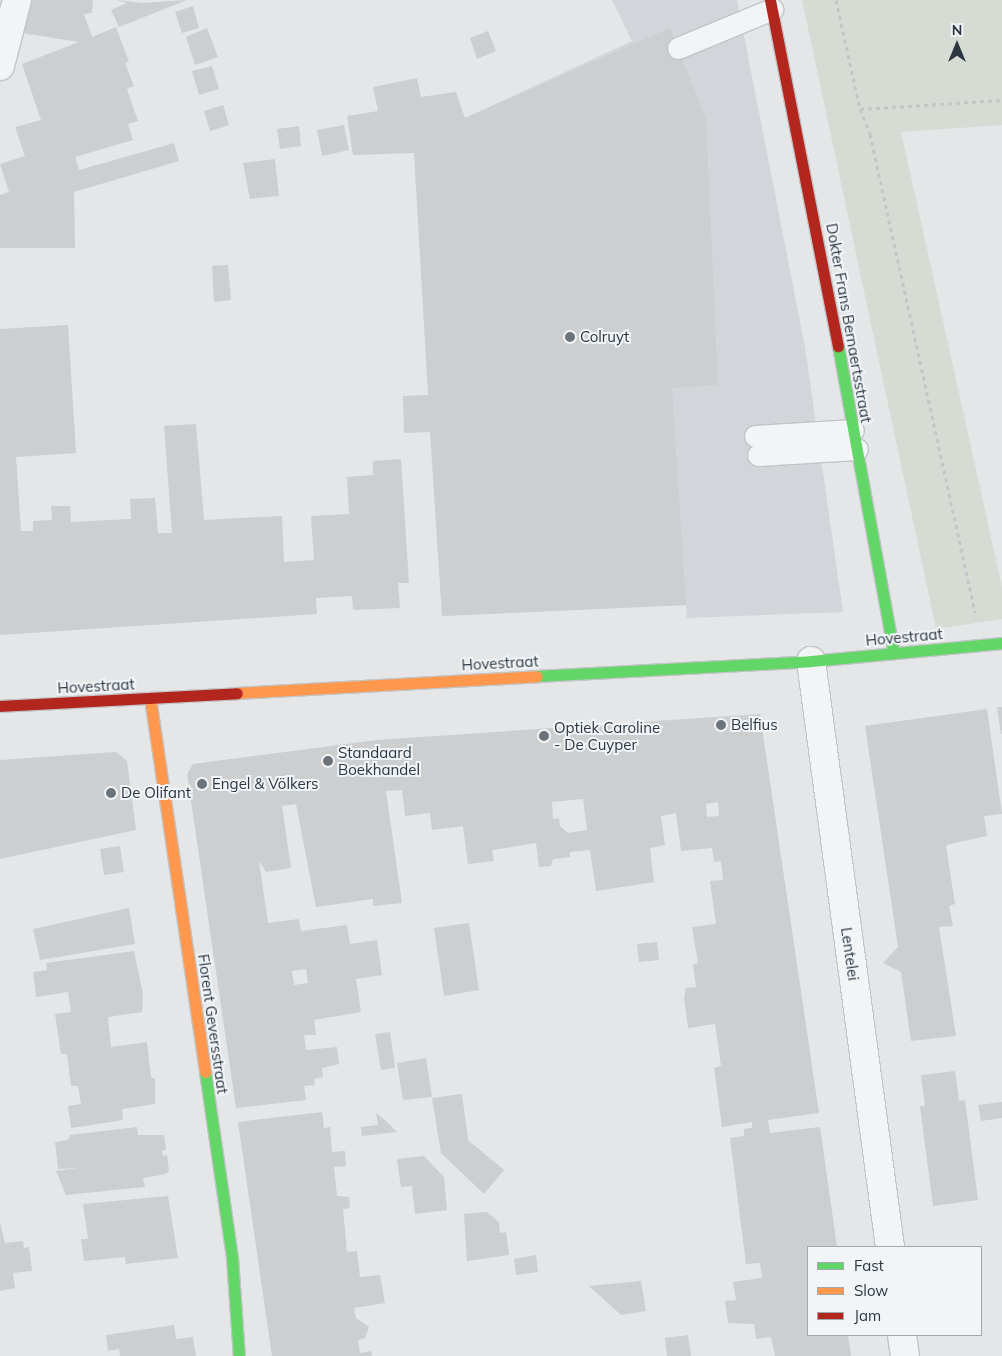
<!DOCTYPE html>
<html>
<head>
<meta charset="utf-8">
<style>
	body { margin:0 }
	#map { position:relative; width:1002px; height:1356px; overflow:hidden; background:#e4e6e8; font-family:Mulish,sans-serif }
	div>[style] { position:absolute }
	.built>* { inset:0; background:#d2d6db }
	.green>* { inset:0; background:#d6dcd4 }
	.building>* { inset:0; background:#ccced0 }
	.path>* { height:3px; margin-top:-1.5px; transform-origin:0; background:repeating-linear-gradient(90deg,#c3c6c8 0 4px,transparent 0 8px) }
	.roads { filter:drop-shadow(1px 0 #c2c4c6) drop-shadow(-1px 0 #c2c4c6) drop-shadow(0 1px #c2c4c6) drop-shadow(0 -1px #c2c4c6) }
	.lane>* { height:21px; margin:-10.5px; padding:0 10.5px; transform-origin:10.5px; border-radius:10.5px; background:#f3f4f5 }
	.street>* { height:28px; margin:-14px; padding:0 14px; transform-origin:14px; border-radius:14px; background:#f3f4f5 }
	.fast>* { height:11px; margin:-5.5px; padding:0 5.5px; transform-origin:5.5px; border-radius:5.5px; background:#63d668 }
	.slow>* { height:11px; margin:-5.5px; padding:0 5.5px; transform-origin:5.5px; border-radius:5.5px; background:#ff974d }
	.jam>* { height:11px; margin:-5.5px; padding:0 5.5px; transform-origin:5.5px; border-radius:5.5px; background:#b3261e }
	.dots>* { width:14px; height:14px; translate:-50% -50%; box-sizing:border-box; border:2px solid #f2f5f7; border-radius:50% }
	span { translate:-50% -50%; white-space:nowrap; text-align:center; line-height:1.15; -webkit-text-stroke:4px #f2f5f7; paint-order:stroke }
	.street-label { font-size:15px; color:#2b3641 }
	.poi-label { font-size:15px; color:#2b3641 }
	.left { translate:0 -50%; text-align:left }
	.legend { position:absolute; left:807px; top:1246px; width:175px; height:90px; box-sizing:border-box; background:#f2f5f7; border:1px solid #a2a9ae; margin:0; padding:6px 9px; list-style:none; font-size:15px; color:#2b3641 }
	.legend li { display:flex; align-items:center; gap:10px; height:25px }
	.legend b { width:25px; border:1px solid #a2a9ae }
	.north { position:absolute; left:932px; top:20px; width:50px; height:50px; -webkit-text-stroke:4px #f2f5f7; paint-order:stroke; rotate:0deg; font-size:14px; font-weight:700; line-height:20px; text-align:center; color:#2b3641 }
	.north::after { content:''; display:block; margin:auto; width:18px; height:22px; background:#2b3641; clip-path:polygon(50% 0,100% 100%,50% 72%,0 100%) }
</style>
</head>
<body>
<div id="map">
	<div class="built">
		<div style="clip-path:polygon(612px 0,737px 0,805px 347px,843px 612px,687px 618px,686px 605px,442px 616px,413px 124px,465px 118px,632px 41px)"></div>
	</div>
	<div class="green">
		<div style="clip-path:polygon(802px 0,1002px 0,1002px 125px,901px 132px,1002px 587px,1002px 619px,936px 629px)"></div>
	</div>
	<div class="building">
		<div style="clip-path:polygon(21px 0,93px 0,92px 13px,84px 14px,92px 37px,116px 27px,129px 62px,125px 63px,134px 86px,127px 89px,138px 121px,128px 124px,133px 140px,75px 157px,79px 170px,174px 143px,179px 161px,74px 192px,75px 248px,0 248px,0 195px,9px 192px,0 164px,25px 156px,15px 127px,41px 120px,22px 64px,79px 42px,15px 32px)"></div>
		<div style="clip-path:polygon(117px 0,142px 3px,187px 0,119px 27px,111px 10px,127px 3px)"></div>
		<div style="clip-path:polygon(193px 6px,199px 28px,182px 33px,175px 12px)"></div>
		<div style="clip-path:polygon(207px 28px,218px 57px,195px 65px,186px 37px)"></div>
		<div style="clip-path:polygon(670px 28px,706px 119px,718px 385px,672px 388px,686px 605px,442px 616px,430px 432px,404px 433px,403px 396px,428px 395px,414px 153px,353px 155px,347px 116px,378px 111px,373px 87px,417px 78px,421px 97px,456px 92px,465px 118px)"></div>
		<div style="clip-path:polygon(488px 31px,496px 51px,477px 59px,470px 38px)"></div>
		<div style="clip-path:polygon(212px 66px,219px 89px,199px 95px,192px 71px)"></div>
		<div style="clip-path:polygon(223px 105px,229px 125px,210px 131px,204px 111px)"></div>
		<div style="clip-path:polygon(344px 125px,349px 150px,322px 156px,317px 130px)"></div>
		<div style="clip-path:polygon(299px 126px,301px 146px,280px 149px,277px 129px)"></div>
		<div style="clip-path:polygon(275px 159px,279px 196px,250px 199px,243px 163px)"></div>
		<div style="clip-path:polygon(228px 265px,231px 300px,214px 302px,212px 266px)"></div>
		<div style="clip-path:polygon(68px 325px,76px 453px,16px 457px,21px 531px,33px 531px,33px 521px,52px 520px,51px 506px,70px 506px,71px 522px,131px 519px,130px 499px,155px 498px,158px 533px,172px 533px,164px 426px,196px 424px,204px 520px,282px 516px,284px 562px,314px 560px,311px 516px,349px 514px,347px 477px,373px 475px,373px 461px,401px 459px,409px 583px,398px 583px,400px 608px,353px 610px,352px 596px,316px 598px,317px 614px,0 635px,0 329px)"></div>
		<div style="clip-path:polygon(997px 707px,1002px 707px,1002px 734px,1001px 734px)"></div>
		<div style="clip-path:polygon(987px 709px,1002px 814px,984px 816px,987px 836px,946px 845px,955px 904px,949px 906px,953px 926px,939px 927px,956px 1036px,911px 1041px,901px 972px,883px 963px,898px 947px,865px 726px)"></div>
		<div style="clip-path:polygon(evenodd,760px 714px,819px 1113px,768px 1120px,770px 1133px,820px 1127px,837px 1247px,808px 1247px,808px 1335px,848px 1335px,851px 1356px,775px 1356px,771px 1337px,756px 1339px,754px 1324px,728px 1323px,725px 1301px,736px 1300px,733px 1282px,762px 1278px,760px 1263px,746px 1264px,730px 1138px,744px 1136px,744px 1129px,752px 1128px,752px 1122px,722px 1127px,714px 1068px,721px 1066px,715px 1024px,688px 1028px,684px 998px,686px 988px,696px 987px,693px 965px,698px 963px,692px 927px,716px 924px,710px 881px,723px 880px,721px 861px,714px 862px,712px 848px,681px 851px,676px 813px,661px 816px,665px 845px,650px 848px,654px 882px,596px 891px,590px 850px,570px 852px,570px 857px,553px 859px,551px 866px,539px 867px,536px 843px,492px 850px,494px 861px,468px 864px,463px 826px,432px 830px,430px 813px,405px 816px,402px 790px,386px 791px,402px 903px,373px 906px,373px 899px,316px 907px,296px 804px,282px 806px,291px 868px,266px 872px,259px 861px,268px 923px,299px 919px,301px 931px,347px 925px,350px 944px,377px 940px,382px 975px,356px 979px,361px 1012px,314px 1020px,316px 1035px,304px 1035px,306px 1050px,337px 1047px,339px 1064px,322px 1068px,323px 1077px,314px 1079px,315px 1085px,304px 1086px,306px 1100px,236px 1108px,187px 774px,193px 764px,377px 740px,760px 714px,583px 799px,587px 830px,568px 833px,560px 826px,559px 818px,553px 819px,552px 802px,583px 799px,760px 714px,718px 802px,719px 816px,707px 817px,706px 804px,718px 802px,760px 714px,306px 969px,308px 983px,294px 985px,292px 971px,306px 969px)"></div>
		<div style="clip-path:polygon(116px 752px,127px 761px,136px 830px,0 859px,0 760px)"></div>
		<div style="clip-path:polygon(120px 846px,124px 872px,104px 875px,100px 849px)"></div>
		<div style="clip-path:polygon(129px 908px,135px 944px,40px 960px,33px 929px)"></div>
		<div style="clip-path:polygon(469px 923px,479px 990px,444px 996px,434px 928px)"></div>
		<div style="clip-path:polygon(657px 942px,659px 960px,639px 962px,637px 944px)"></div>
		<div style="clip-path:polygon(134px 951px,143px 994px,142px 1012px,108px 1017px,111px 1047px,147px 1042px,151px 1077px,155px 1079px,155px 1104px,122px 1109px,123px 1120px,71px 1128px,68px 1106px,81px 1104px,78px 1086px,71px 1086px,67px 1054px,61px 1054px,55px 1014px,71px 1012px,68px 992px,36px 997px,33px 972px,47px 970px,46px 963px)"></div>
		<div style="clip-path:polygon(390px 1032px,395px 1068px,381px 1070px,375px 1034px)"></div>
		<div style="clip-path:polygon(426px 1058px,432px 1097px,403px 1100px,397px 1063px)"></div>
		<div style="clip-path:polygon(955px 1071px,959px 1101px,965px 1100px,978px 1200px,933px 1206px,920px 1106px,925px 1106px,921px 1075px)"></div>
		<div style="clip-path:polygon(462px 1094px,468px 1140px,504px 1170px,484px 1194px,441px 1153px,432px 1098px)"></div>
		<div style="clip-path:polygon(1002px 1102px,1002px 1118px,981px 1121px,978px 1105px)"></div>
		<div style="clip-path:polygon(322px 1112px,324px 1128px,330px 1127px,332px 1152px,345px 1151px,346px 1166px,334px 1167px,337px 1196px,349px 1197px,350px 1208px,343px 1209px,347px 1252px,357px 1251px,360px 1277px,380px 1275px,385px 1303px,354px 1308px,356px 1318px,369px 1327px,365px 1338px,358px 1340px,360px 1353px,371px 1351px,372px 1356px,272px 1356px,238px 1122px)"></div>
		<div style="clip-path:polygon(376px 1113px,385px 1120px,397px 1132px,362px 1136px,361px 1127px,378px 1125px)"></div>
		<div style="clip-path:polygon(137px 1127px,138px 1135px,164px 1135px,166px 1150px,162px 1151px,163px 1156px,167px 1155px,169px 1171px,166px 1174px,143px 1178px,145px 1187px,66px 1195px,56px 1171px,79px 1168px,58px 1169px,55px 1142px,68px 1140px,70px 1135px)"></div>
		<div style="clip-path:polygon(424px 1156px,444px 1177px,447px 1210px,415px 1214px,412px 1186px,401px 1187px,397px 1159px)"></div>
		<div style="clip-path:polygon(168px 1196px,178px 1258px,126px 1264px,125px 1257px,84px 1261px,81px 1239px,88px 1239px,83px 1204px)"></div>
		<div style="clip-path:polygon(487px 1212px,499px 1222px,500px 1233px,506px 1232px,509px 1255px,467px 1261px,464px 1214px)"></div>
		<div style="clip-path:polygon(0 1222px,5px 1243px,23px 1241px,24px 1248px,29px 1247px,32px 1271px,13px 1273px,15px 1288px,0 1291px)"></div>
		<div style="clip-path:polygon(536px 1255px,538px 1272px,516px 1275px,514px 1259px)"></div>
		<div style="clip-path:polygon(641px 1281px,646px 1311px,621px 1315px,589px 1286px)"></div>
		<div style="clip-path:polygon(174px 1325px,176px 1339px,193px 1337px,196px 1356px,120px 1356px,119px 1349px,108px 1351px,106px 1335px)"></div>
		<div style="clip-path:polygon(688px 1335px,691px 1356px,667px 1356px,665px 1338px)"></div>
	</div>
	<div class="path">
		<div style="left:836px;top:0;width:112px;rotate:77.6deg"></div>
		<div style="left:860px;top:109px;width:27px;rotate:68deg"></div>
		<div style="left:870px;top:134px;width:490px;rotate:77.6deg"></div>
		<div style="left:860px;top:109px;width:142px;rotate:-3.6deg"></div>
	</div>
	<div class="roads">
		<div class="lane">
			<div style="left:678px;top:48px;width:102px;rotate:-22.5deg"></div>
			<div style="left:755px;top:436px;width:98px;rotate:-3.5deg"></div>
			<div style="left:758px;top:455px;width:99px;rotate:-3.5deg"></div>
		</div>
		<div class="street">
			<div style="left:0;top:66px;width:68px;rotate:-75.6deg"></div>
			<div style="left:811px;top:661px;width:591px;rotate:82.32deg"></div>
			<div style="left:902px;top:1335px;width:21px;rotate:82deg"></div>
		</div>
		<div class="fast">
			<div style="left:838px;top:346px;width:312px;rotate:79.7deg"></div>
			<div style="left:537px;top:676px;width:274px;rotate:-3.1deg"></div>
			<div style="left:811px;top:661px;width:192px;rotate:-5.4deg"></div>
			<div style="left:205px;top:1072px;width:187px;rotate:81.7deg"></div>
			<div style="left:232px;top:1257px;width:99px;rotate:86deg"></div>
		</div>
		<div class="slow">
			<div style="left:237px;top:693px;width:300px;rotate:-3.2deg"></div>
			<div style="left:150px;top:698px;width:378px;rotate:81.6deg"></div>
		</div>
		<div class="jam">
			<div style="left:770px;top:0;width:353px;rotate:78.9deg"></div>
			<div style="left:0;top:706px;width:237px;rotate:-3.1deg"></div>
		</div>
	</div>
	<div class="dots">
		<div style="left:570px;top:337px;background:#6c747b"></div>
		<div style="left:721px;top:725px;background:#6c747b"></div>
		<div style="left:544px;top:736px;background:#6c747b"></div>
		<div style="left:328px;top:761px;background:#6c747b"></div>
		<div style="left:202px;top:784px;background:#6c747b"></div>
		<div style="left:111px;top:793px;background:#6c747b"></div>
	</div>
	<div class="street-label">
		<span style="left:849px;top:323px;rotate:80deg">Dokter Frans Bernaertsstraat</span>
		<span style="left:904px;top:637px;rotate:-5deg">Hovestraat</span>
		<span style="left:500px;top:663px;rotate:-3deg">Hovestraat</span>
		<span style="left:96px;top:686px;rotate:-3deg">Hovestraat</span>
		<span style="left:850px;top:954px;rotate:82deg">Lentelei</span>
		<span style="left:213px;top:1024px;rotate:82deg">Florent Geversstraat</span>
	</div>
	<div class="poi-label">
		<span class="left" style="left:580px;top:337px">Colruyt</span>
		<span class="left" style="left:731px;top:725px">Belfius</span>
		<span class="left" style="left:554px;top:736px">Optiek Caroline<br>- De Cuyper</span>
		<span class="left" style="left:338px;top:761px">Standaard<br>Boekhandel</span>
		<span class="left" style="left:212px;top:784px">Engel &amp; Völkers</span>
		<span class="left" style="left:121px;top:793px">De Olifant</span>
	</div>
	<ul class="legend">
	<li><b style="height:6px;background:#63d668"></b>Fast</li>
	<li><b style="height:6px;background:#ff974d"></b>Slow</li>
	<li><b style="height:6px;background:#b3261e"></b>Jam</li>
	</ul>
	<div class="north">N</div>
</div>
</body>
</html>
